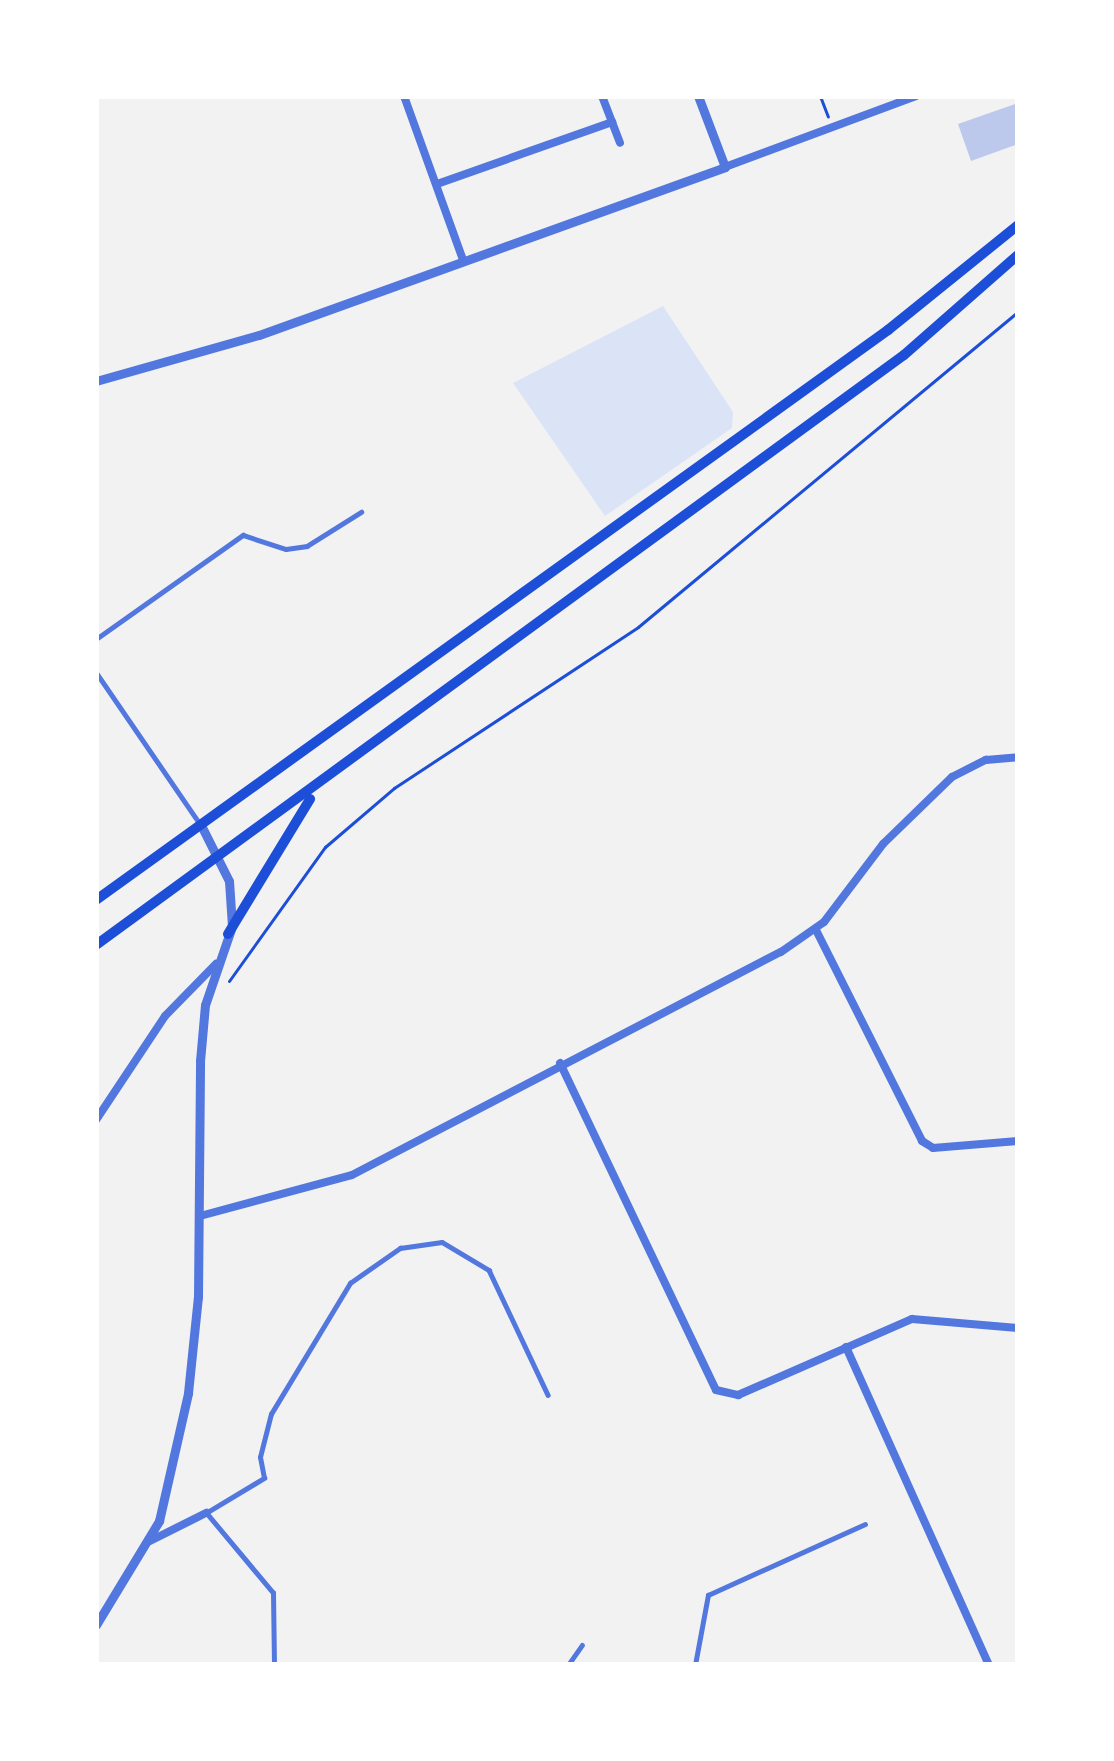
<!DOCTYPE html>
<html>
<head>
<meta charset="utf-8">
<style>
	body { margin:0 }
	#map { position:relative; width:1114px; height:1761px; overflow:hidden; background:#f2f2f2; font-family:"Archivo Narrow",sans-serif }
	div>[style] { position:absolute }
	.green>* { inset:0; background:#dbe4f7 }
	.building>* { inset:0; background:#bdc9ec }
	.path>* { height:3px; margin:-1.5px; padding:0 1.5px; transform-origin:1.5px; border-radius:1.5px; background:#1d4ed8 }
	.service>* { height:4.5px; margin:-2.25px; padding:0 2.25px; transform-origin:2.25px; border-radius:2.25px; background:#5277de }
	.minor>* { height:8px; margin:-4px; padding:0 4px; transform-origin:4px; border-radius:4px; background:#5277de }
	.tertiary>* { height:9px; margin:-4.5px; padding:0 4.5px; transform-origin:4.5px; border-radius:4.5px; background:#5277de }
	.secondary>* { height:10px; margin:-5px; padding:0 5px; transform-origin:5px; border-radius:5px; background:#1d4ed8 }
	span { translate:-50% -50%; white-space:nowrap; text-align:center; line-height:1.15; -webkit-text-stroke:9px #fff; paint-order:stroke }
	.frame { position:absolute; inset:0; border:99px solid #fff; pointer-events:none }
</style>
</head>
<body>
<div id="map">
	<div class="green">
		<div style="clip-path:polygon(663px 306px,733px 412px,732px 428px,605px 516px,513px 383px)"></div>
	</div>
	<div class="building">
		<div style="clip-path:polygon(1018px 103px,1018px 144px,971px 161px,958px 124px)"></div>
	</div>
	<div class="path">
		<div style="left:820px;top:96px;width:22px;rotate:69deg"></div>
		<div style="left:229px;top:981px;width:165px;rotate:-54.4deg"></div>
		<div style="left:325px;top:847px;width:91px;rotate:-40.5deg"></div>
		<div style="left:394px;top:788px;width:292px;rotate:-33.4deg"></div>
		<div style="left:638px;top:627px;width:494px;rotate:-39.7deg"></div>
		<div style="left:1017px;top:1606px;width:1px;rotate:-45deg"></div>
	</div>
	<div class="service">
		<div style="left:96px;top:639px;width:180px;rotate:-35.3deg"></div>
		<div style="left:243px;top:535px;width:45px;rotate:18deg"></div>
		<div style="left:286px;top:549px;width:21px;rotate:-8deg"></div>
		<div style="left:307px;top:546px;width:64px;rotate:-32.2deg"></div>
		<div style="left:96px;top:672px;width:181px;rotate:55.6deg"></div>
		<div style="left:274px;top:1665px;width:72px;rotate:-90.8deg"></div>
		<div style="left:273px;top:1593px;width:104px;rotate:-129.9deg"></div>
		<div style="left:206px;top:1513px;width:68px;rotate:-31.1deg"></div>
		<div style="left:264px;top:1478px;width:21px;rotate:-101deg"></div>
		<div style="left:260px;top:1457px;width:44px;rotate:-75.7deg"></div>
		<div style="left:271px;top:1414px;width:153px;rotate:-58.9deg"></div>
		<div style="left:350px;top:1283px;width:61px;rotate:-35deg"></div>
		<div style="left:400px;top:1248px;width:42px;rotate:-8.1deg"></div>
		<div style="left:442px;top:1242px;width:55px;rotate:30.8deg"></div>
		<div style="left:489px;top:1270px;width:138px;rotate:64.7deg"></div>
		<div style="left:568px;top:1665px;width:24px;rotate:-55deg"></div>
		<div style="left:695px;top:1665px;width:71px;rotate:-79.5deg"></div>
		<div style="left:708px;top:1595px;width:172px;rotate:-24.3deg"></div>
	</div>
	<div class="minor">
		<div style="left:404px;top:96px;width:174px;rotate:70.2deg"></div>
		<div style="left:602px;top:96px;width:50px;rotate:69deg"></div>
		<div style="left:725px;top:167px;width:204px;rotate:-20.4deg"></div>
		<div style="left:437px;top:184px;width:186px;rotate:-19.5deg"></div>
		<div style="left:816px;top:930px;width:236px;rotate:63.3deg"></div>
		<div style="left:922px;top:1141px;width:13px;rotate:32deg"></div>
		<div style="left:933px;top:1148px;width:85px;rotate:-4.7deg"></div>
		<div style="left:560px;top:1063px;width:362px;rotate:64.5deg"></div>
		<div style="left:716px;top:1390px;width:23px;rotate:13deg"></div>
		<div style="left:738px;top:1395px;width:190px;rotate:-23.6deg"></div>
		<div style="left:912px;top:1319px;width:106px;rotate:4.9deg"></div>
		<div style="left:96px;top:1120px;width:125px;rotate:-56.4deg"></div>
		<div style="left:165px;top:1016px;width:73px;rotate:-45.6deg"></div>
		<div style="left:200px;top:1216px;width:157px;rotate:-15.1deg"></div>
		<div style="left:352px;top:1175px;width:483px;rotate:-27.5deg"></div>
		<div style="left:781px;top:952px;width:52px;rotate:-34.9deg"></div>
		<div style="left:824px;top:922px;width:98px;rotate:-52.9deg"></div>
		<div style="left:883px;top:844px;width:96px;rotate:-44.2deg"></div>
		<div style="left:952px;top:777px;width:38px;rotate:-27deg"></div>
		<div style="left:986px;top:760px;width:32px;rotate:-5deg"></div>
		<div style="left:846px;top:1347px;width:349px;rotate:65.8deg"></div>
		<div style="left:150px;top:1541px;width:63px;rotate:-26.6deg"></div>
	</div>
	<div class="tertiary">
		<div style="left:96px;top:381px;width:169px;rotate:-15.8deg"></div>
		<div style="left:259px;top:335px;width:495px;rotate:-19.8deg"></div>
		<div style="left:725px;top:167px;width:76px;rotate:-110.8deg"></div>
		<div style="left:96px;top:1625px;width:122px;rotate:-58.8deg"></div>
		<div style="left:159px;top:1521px;width:131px;rotate:-77.2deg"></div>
		<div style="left:188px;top:1393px;width:97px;rotate:-84.1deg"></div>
		<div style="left:198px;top:1297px;width:236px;rotate:-89.5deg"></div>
		<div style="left:200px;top:1061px;width:56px;rotate:-84.9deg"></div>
		<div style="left:205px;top:1005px;width:83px;rotate:-71.1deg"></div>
		<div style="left:232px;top:926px;width:45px;rotate:-93.8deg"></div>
		<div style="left:229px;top:881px;width:63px;rotate:-116.6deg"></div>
	</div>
	<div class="secondary">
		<div style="left:96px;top:900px;width:976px;rotate:-35.74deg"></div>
		<div style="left:888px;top:330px;width:167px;rotate:-38.9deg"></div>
		<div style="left:228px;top:934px;width:158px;rotate:-58.7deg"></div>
		<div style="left:96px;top:945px;width:1000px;rotate:-36.14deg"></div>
		<div style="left:904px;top:355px;width:152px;rotate:-41.3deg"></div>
	</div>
	<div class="frame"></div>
</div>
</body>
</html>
